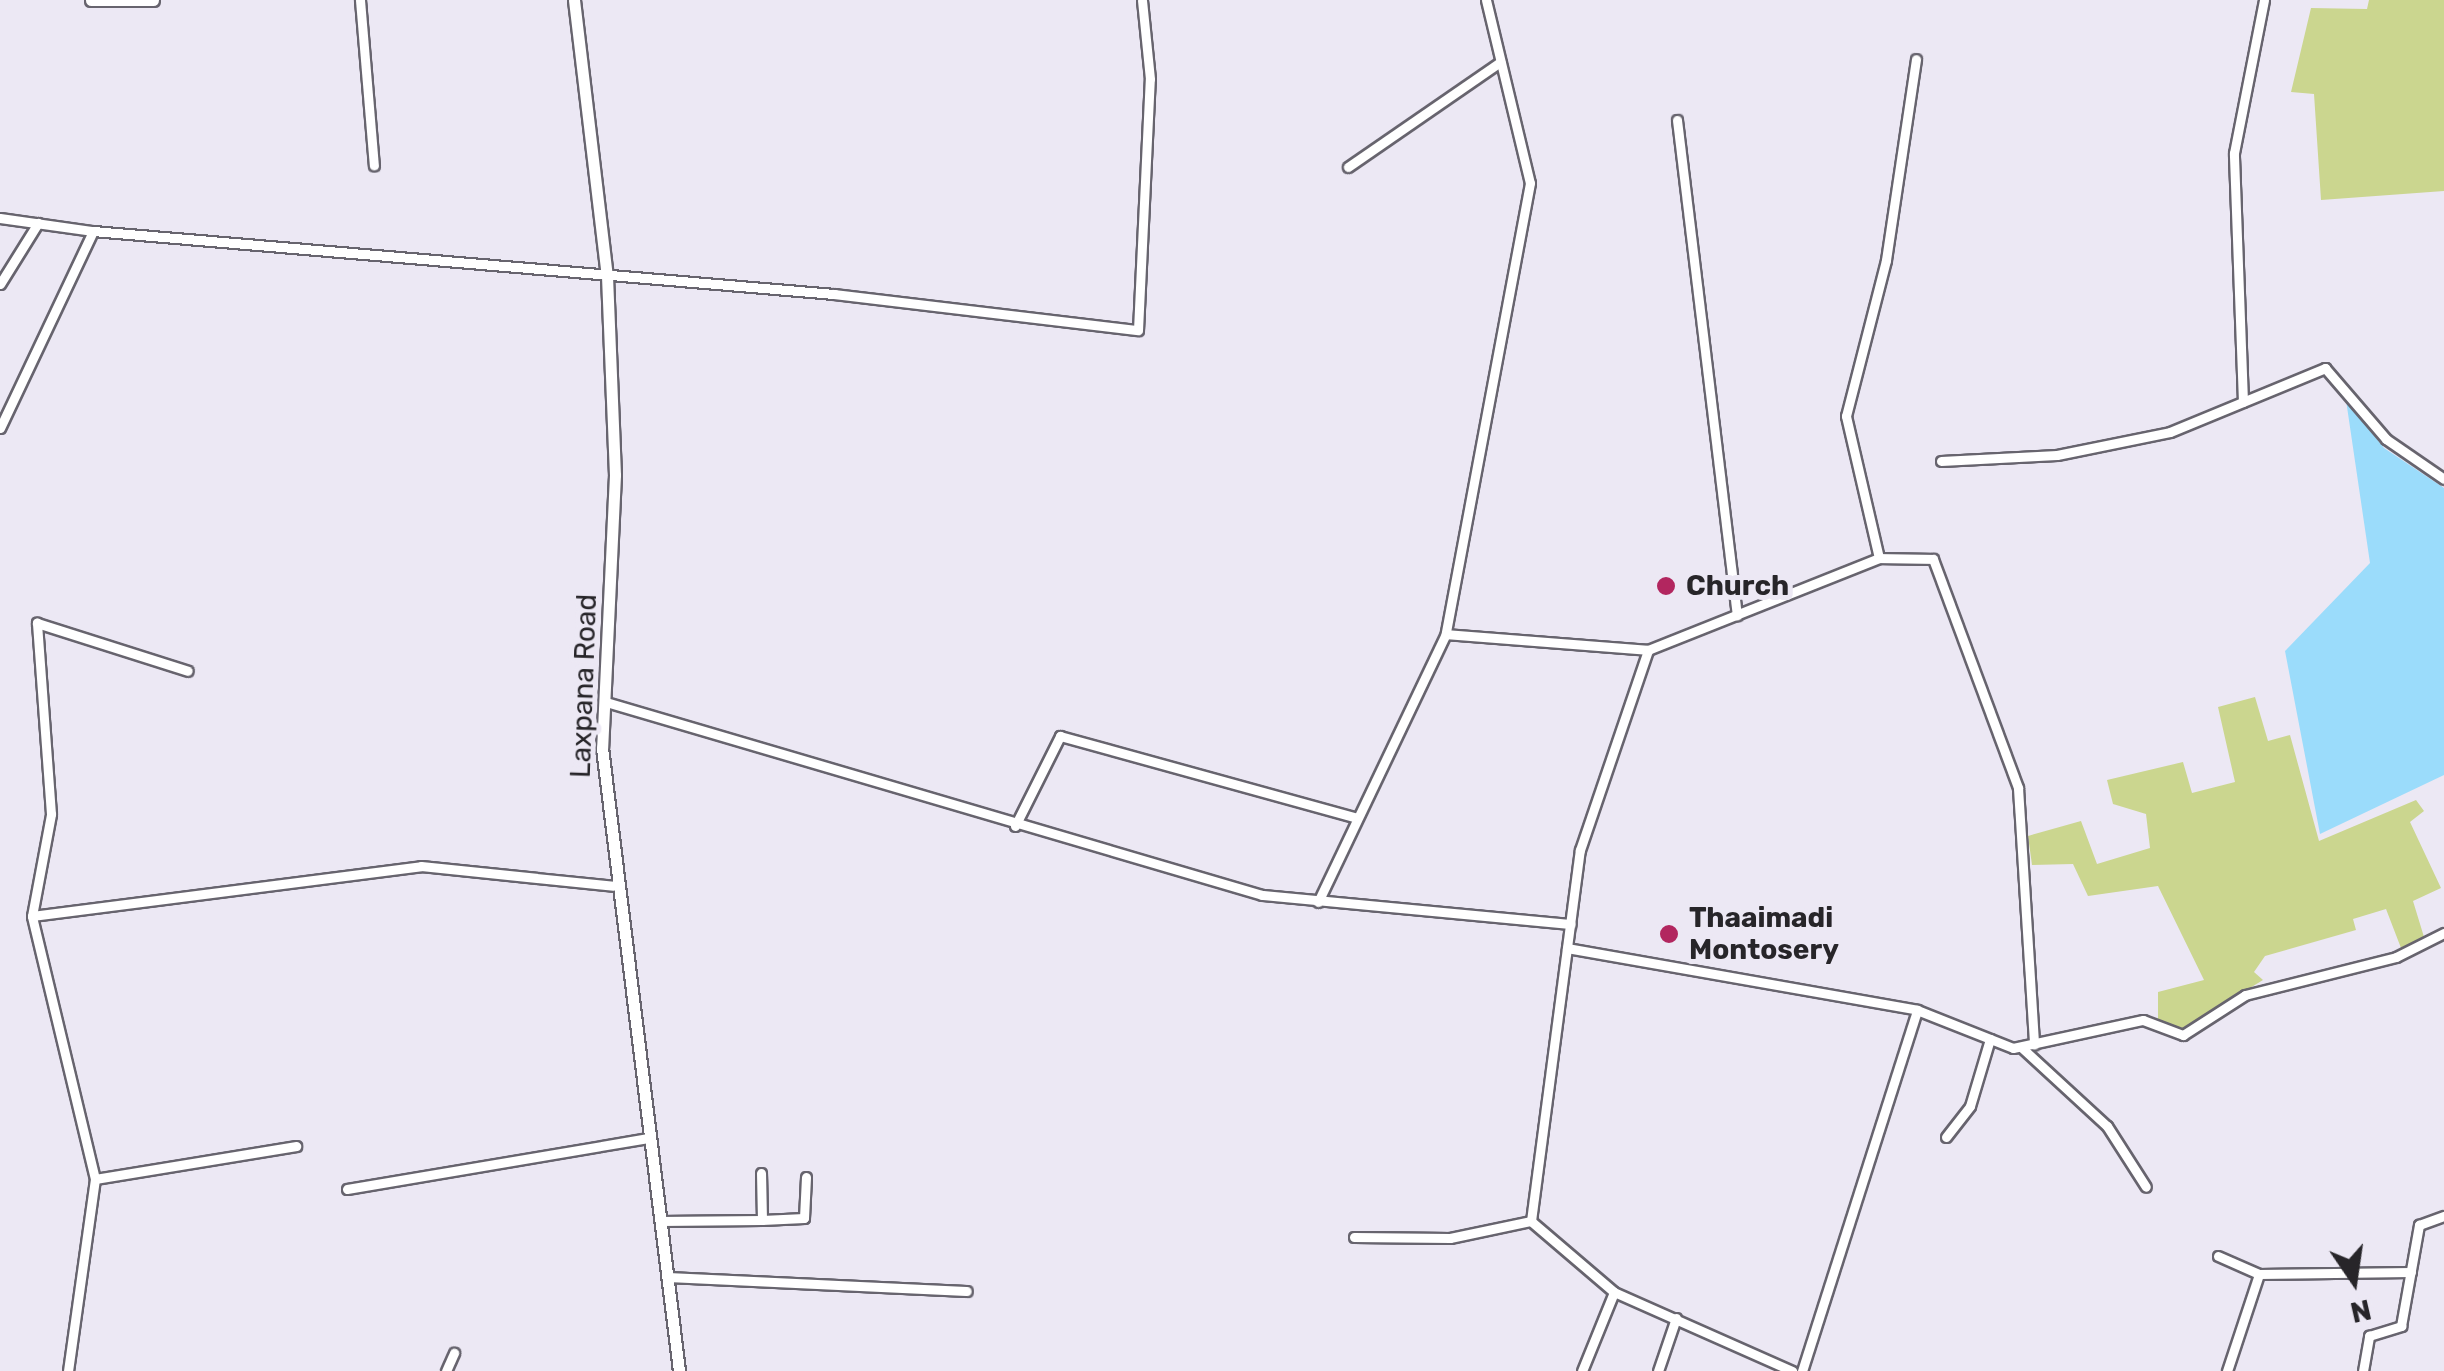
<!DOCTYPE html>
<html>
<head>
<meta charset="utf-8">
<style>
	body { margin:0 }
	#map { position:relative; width:2444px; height:1371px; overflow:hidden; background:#ece8f4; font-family:Rubik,sans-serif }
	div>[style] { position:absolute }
	.green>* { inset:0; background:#cbd68f }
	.water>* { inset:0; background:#9bdcfb }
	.roads { filter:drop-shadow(2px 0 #67646e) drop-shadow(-2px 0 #67646e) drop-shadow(0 2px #67646e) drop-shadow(0 -2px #67646e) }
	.minor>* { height:9px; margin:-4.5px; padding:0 4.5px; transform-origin:4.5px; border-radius:4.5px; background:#fff }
	.tertiary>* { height:11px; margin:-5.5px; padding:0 5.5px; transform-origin:5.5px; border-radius:5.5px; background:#fff }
	.dots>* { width:28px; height:28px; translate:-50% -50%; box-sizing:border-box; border:5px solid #ece8f4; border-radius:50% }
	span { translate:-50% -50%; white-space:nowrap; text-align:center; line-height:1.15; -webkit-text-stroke:10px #ece8f4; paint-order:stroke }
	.poi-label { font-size:28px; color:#272529; font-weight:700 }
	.left { translate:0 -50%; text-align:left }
	.street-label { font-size:28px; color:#272529 }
	.north { position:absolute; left:2304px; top:1231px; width:100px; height:100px; -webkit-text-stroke:8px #ece8f4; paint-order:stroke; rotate:167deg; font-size:28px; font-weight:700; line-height:40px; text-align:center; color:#272529 }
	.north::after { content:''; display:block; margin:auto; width:35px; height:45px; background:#272529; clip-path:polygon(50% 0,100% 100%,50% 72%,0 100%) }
</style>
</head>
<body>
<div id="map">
	<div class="green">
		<div style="clip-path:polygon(2369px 0,2444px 0,2444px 191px,2321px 200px,2314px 94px,2291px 92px,2311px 8px,2367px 9px)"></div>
		<div style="clip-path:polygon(2255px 697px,2268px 741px,2290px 735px,2319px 841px,2416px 800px,2424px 811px,2410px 822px,2441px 888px,2413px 901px,2424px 937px,2401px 948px,2386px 909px,2353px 919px,2356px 930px,2265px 956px,2254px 972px,2263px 980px,2183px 1029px,2158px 1019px,2158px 992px,2204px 980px,2158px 886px,2088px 896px,2073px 864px,2032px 865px,2028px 836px,2081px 821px,2097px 864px,2150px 848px,2146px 814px,2113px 804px,2107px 780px,2183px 762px,2192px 793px,2235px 782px,2218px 707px)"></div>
	</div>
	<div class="water">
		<div style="clip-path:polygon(2346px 400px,2384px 448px,2444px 488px,2444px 775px,2320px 834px,2285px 651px,2370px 563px)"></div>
	</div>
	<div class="roads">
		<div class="minor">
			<div style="left:360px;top:0;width:166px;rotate:85.2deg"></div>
			<div style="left:1486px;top:0;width:188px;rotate:76.5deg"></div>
			<div style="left:1530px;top:183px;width:459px;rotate:100.6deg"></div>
			<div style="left:1446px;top:634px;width:203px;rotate:4.5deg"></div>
			<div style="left:1648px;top:650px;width:249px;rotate:-21.7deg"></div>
			<div style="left:1879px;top:558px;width:146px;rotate:-103.1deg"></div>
			<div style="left:1846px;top:416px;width:161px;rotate:-75.6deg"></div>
			<div style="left:1886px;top:260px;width:203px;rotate:-81.5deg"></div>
			<div style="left:1677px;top:120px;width:499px;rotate:83.1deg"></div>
			<div style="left:1348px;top:167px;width:185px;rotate:-34.6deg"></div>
			<div style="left:0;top:218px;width:94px;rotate:8deg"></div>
			<div style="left:0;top:284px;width:72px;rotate:-58.1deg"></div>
			<div style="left:2243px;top:402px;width:249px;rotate:-92.1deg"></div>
			<div style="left:2234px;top:153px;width:156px;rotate:-78.9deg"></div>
			<div style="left:0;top:428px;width:218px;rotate:-64.7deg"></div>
			<div style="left:93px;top:231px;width:744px;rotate:4.86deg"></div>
			<div style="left:834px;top:294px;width:306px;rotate:6.8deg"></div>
			<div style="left:1138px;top:330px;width:251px;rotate:-87.3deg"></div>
			<div style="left:1150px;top:79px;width:79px;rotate:-95.8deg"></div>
			<div style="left:1941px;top:461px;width:116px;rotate:-3deg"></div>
			<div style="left:2057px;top:455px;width:115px;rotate:-11.5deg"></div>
			<div style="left:2170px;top:432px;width:168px;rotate:-22.4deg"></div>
			<div style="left:2325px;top:368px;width:94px;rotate:49.3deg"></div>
			<div style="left:2386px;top:439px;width:70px;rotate:34.6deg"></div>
			<div style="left:1879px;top:558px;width:54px;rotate:1.1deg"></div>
			<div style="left:1933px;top:559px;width:244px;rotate:69.6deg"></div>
			<div style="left:2018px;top:788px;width:257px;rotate:86.4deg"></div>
			<div style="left:606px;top:702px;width:684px;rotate:16.39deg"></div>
			<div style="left:1262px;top:895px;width:310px;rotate:5.4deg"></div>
			<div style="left:1015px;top:826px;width:101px;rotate:-63.4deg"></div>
			<div style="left:1060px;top:736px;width:308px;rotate:15.4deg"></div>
			<div style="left:1318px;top:902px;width:297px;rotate:-64.5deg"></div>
			<div style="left:32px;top:916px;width:392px;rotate:-7.3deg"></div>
			<div style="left:421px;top:866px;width:193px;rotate:5.9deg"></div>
			<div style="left:1567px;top:948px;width:355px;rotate:10deg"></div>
			<div style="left:1917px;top:1010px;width:103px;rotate:21.6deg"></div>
			<div style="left:2013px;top:1048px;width:133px;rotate:-12.2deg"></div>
			<div style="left:2143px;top:1020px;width:43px;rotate:20.6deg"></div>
			<div style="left:2183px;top:1035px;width:74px;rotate:-32.8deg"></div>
			<div style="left:2245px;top:995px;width:156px;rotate:-14.1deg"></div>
			<div style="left:2396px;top:957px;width:54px;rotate:-26.6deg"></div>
			<div style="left:2021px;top:1047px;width:117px;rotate:42.6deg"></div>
			<div style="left:2107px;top:1126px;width:72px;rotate:57.4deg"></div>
			<div style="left:1946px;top:1137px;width:39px;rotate:-52deg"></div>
			<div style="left:1970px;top:1106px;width:70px;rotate:-73.4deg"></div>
			<div style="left:95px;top:1179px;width:204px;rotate:-9.3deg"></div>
			<div style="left:347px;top:1189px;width:307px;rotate:-9.6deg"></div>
			<div style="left:762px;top:1220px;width:42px;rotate:-2.7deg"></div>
			<div style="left:804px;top:1218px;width:41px;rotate:-87.2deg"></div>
			<div style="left:660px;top:1221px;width:102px;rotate:-0.6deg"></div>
			<div style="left:762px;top:1220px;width:47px;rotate:-91.2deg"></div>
			<div style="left:1354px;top:1237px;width:96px;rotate:0.6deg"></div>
			<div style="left:1450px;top:1238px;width:83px;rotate:-11.9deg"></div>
			<div style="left:2218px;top:1256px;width:45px;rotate:23.7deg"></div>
			<div style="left:2259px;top:1274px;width:152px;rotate:-0.8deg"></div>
			<div style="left:667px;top:1277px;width:300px;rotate:2.7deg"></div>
			<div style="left:1614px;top:1292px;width:109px;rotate:-139.5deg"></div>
			<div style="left:1531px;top:1221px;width:374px;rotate:-82.5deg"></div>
			<div style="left:1580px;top:850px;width:211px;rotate:-71.2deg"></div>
			<div style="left:68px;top:1371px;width:194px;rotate:-82deg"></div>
			<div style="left:95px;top:1179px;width:270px;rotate:-103.5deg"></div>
			<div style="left:32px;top:916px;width:104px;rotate:-79.4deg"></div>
			<div style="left:51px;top:814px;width:192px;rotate:-94.2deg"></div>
			<div style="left:37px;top:623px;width:158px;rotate:17.6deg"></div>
			<div style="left:446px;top:1371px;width:20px;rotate:-66deg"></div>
			<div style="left:1582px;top:1371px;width:85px;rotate:-67.9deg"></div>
			<div style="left:1614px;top:1292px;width:195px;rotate:23.9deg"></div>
			<div style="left:1658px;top:1371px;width:56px;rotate:-71.2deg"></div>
			<div style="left:1802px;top:1371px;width:379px;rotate:-72.3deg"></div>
			<div style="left:2227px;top:1371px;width:102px;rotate:-71.7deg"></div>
			<div style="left:2363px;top:1371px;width:36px;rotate:-80deg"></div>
			<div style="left:2369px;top:1336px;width:34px;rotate:-17deg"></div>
			<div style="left:2401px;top:1326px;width:103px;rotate:-79.9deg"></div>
			<div style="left:2419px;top:1225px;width:27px;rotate:-20deg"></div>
		</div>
		<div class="tertiary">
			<div style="left:91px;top:0;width:62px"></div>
			<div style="left:574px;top:0;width:278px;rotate:83.2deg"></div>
			<div style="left:607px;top:276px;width:199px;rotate:87.7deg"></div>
			<div style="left:615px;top:475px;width:273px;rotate:92.7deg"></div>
			<div style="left:602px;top:748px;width:628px;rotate:82.95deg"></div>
		</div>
	</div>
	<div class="dots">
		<div style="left:1666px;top:586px;background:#b2265f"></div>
		<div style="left:1669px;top:934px;background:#b2265f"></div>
	</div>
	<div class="poi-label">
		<span class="left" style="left:1686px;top:586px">Church</span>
		<span class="left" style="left:1689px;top:934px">Thaaimadi<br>Montosery</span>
	</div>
	<div class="street-label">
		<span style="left:584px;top:686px;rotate:-88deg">Laxpana Road</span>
	</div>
	<div class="north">N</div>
</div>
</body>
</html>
